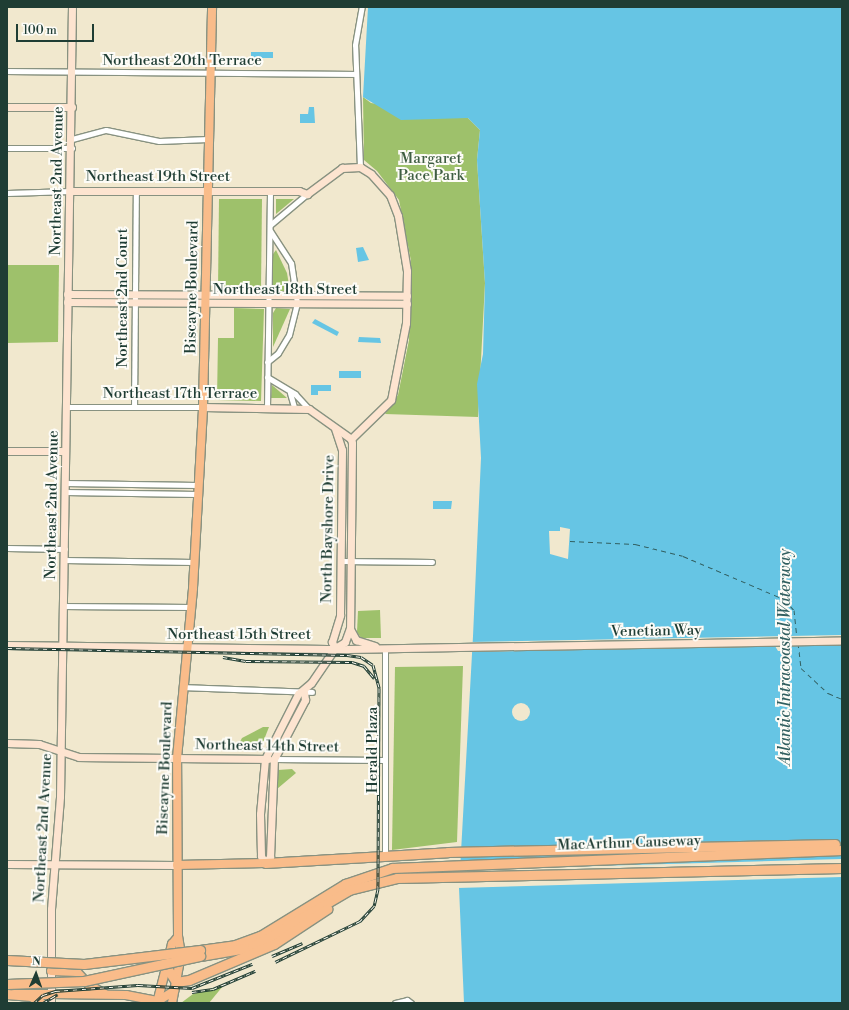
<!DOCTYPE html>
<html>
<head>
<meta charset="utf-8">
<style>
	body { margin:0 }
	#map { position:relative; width:849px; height:1010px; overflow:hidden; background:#f1e8ce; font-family:"Libre Bodoni",serif }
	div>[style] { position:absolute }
	.green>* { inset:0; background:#9ec16b }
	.water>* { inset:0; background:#66c5e4 }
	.pier>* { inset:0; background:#f1e8ce }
	.round { border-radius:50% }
	.ferry>* { height:1px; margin-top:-0.5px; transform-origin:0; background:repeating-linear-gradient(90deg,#315f60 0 5px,transparent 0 9px) }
	.roads { filter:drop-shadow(1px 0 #889281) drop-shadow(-1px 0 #889281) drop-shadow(0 1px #889281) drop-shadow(0 -1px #889281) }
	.street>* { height:5px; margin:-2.5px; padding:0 2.5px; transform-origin:2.5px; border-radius:2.5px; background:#fff }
	.secondary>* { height:7px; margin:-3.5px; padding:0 3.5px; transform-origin:3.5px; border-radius:3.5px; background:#fde4d0 }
	.primary>* { height:8px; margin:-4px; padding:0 4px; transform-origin:4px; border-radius:4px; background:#f9bc8a }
	.highway>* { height:9px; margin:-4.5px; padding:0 4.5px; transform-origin:4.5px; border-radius:4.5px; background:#f9bc8a }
	.rail>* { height:3px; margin-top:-1.5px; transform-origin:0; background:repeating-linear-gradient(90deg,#fdfcf7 0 4.5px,#1f3d34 0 9px); box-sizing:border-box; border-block:1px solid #1f3d34 }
	.bridges { filter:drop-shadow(1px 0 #889281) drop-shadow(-1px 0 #889281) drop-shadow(0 1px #889281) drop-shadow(0 -1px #889281) }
	.highway-bridge>* { height:9px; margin:-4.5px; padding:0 4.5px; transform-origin:4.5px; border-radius:4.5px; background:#f9bc8a }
	span { translate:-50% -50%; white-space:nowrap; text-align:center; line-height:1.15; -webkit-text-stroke:4px #fdfcf7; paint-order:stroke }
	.street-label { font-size:15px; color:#1f3d34 }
	.park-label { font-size:15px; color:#3f5e42 }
	.water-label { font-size:16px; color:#315f60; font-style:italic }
	.frame { position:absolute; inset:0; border:8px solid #1f3d34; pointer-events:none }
	.north { position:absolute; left:16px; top:954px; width:40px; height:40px; -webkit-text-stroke:3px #fdfcf7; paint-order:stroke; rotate:2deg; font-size:11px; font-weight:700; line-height:16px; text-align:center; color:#1f3d34 }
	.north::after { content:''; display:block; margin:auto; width:14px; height:18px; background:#1f3d34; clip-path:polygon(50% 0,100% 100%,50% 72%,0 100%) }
	.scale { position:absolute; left:16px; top:24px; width:78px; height:18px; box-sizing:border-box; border:2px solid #1f3d34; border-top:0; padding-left:5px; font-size:12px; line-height:14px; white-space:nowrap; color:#1f3d34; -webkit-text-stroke:3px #fdfcf7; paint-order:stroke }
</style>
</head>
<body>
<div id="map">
	<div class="green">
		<div style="clip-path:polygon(363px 97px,371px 103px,468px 118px,480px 130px,477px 160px,485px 283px,478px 417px,385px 414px,398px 395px,409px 340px,411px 261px,399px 200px,377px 171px,364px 160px)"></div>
		<div style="clip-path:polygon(219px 199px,262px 199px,261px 289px,218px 289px)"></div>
		<div style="clip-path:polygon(276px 199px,294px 199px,276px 214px)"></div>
		<div style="clip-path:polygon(276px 250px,287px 273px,290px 291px,273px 291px,273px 254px)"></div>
		<div style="clip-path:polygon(7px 265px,59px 265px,58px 342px,7px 343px)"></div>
		<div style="clip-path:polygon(234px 308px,264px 309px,261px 401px,217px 400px,218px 338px,234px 338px)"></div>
		<div style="clip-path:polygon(276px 308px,290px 309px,273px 347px,273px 313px)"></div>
		<div style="clip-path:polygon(272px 385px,287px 398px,271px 398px)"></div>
		<div style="clip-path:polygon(380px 610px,381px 638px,361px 638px,357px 632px,358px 611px)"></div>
		<div style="clip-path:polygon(463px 666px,457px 842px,392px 850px,395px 667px)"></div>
		<div style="clip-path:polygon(263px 727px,269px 727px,260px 750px,235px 751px,242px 738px)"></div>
		<div style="clip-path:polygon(278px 770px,292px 769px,296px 773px,277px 789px)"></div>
		<div style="clip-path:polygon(223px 986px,209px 1003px,181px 1003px,193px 994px)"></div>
	</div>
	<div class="water">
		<div style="clip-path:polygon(368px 7px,842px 7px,842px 1003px,464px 1003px,459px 888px,473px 636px,481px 458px,477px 384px,483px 354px,485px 283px,477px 160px,480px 130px,468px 118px,401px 120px,363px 97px)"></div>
		<div style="clip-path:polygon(251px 52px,273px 52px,273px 58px,251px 58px)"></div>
		<div style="clip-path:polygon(309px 107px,314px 107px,315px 123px,300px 123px,300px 114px,308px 114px)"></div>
		<div style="clip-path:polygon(363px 247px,369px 260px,358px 262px,356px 248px)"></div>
		<div style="clip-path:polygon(315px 319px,339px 332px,337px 336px,312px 323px)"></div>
		<div style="clip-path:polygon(359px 337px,380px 338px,381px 343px,358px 342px)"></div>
		<div style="clip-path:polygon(339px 371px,361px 371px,361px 378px,339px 378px)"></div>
		<div style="clip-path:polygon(311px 385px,331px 385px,331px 391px,318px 391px,318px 395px,311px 395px)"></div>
		<div style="clip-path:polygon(433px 501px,452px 501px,451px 509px,433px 509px)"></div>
	</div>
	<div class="pier">
		<div style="clip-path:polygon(560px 527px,570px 529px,568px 559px,550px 554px,549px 531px,560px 531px)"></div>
		<div style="clip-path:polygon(842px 635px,842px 645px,784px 646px,784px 651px,778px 651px,775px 646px,470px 652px,471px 642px)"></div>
		<div class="round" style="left:512px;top:703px;width:18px;height:18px"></div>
		<div style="clip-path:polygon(842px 859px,842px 877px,457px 888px,458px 870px)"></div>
	</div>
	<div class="ferry">
		<div style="left:570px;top:541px;width:65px;rotate:2.6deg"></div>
		<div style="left:635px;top:544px;width:49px;rotate:14deg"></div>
		<div style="left:683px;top:556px;width:110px;rotate:23.1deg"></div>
		<div style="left:784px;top:599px;width:15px;rotate:48deg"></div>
		<div style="left:794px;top:610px;width:28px;rotate:84deg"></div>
		<div style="left:798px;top:643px;width:25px;rotate:83deg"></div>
		<div style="left:801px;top:668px;width:37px;rotate:43deg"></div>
		<div style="left:828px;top:693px;width:15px;rotate:23deg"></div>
	</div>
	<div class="roads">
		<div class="street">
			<div style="left:7px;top:71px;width:349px;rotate:0.5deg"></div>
			<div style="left:72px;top:139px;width:35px;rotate:-15deg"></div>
			<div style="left:106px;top:130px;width:54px;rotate:11.7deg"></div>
			<div style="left:159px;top:141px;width:49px;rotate:-2.3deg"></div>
			<div style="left:7px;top:148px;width:65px"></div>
			<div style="left:360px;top:167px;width:122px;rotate:-92.3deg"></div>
			<div style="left:355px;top:45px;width:39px;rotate:-80deg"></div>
			<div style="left:7px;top:193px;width:64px;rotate:-1.8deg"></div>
			<div style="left:270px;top:225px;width:48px;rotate:-40deg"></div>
			<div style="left:267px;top:362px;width:14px;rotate:-39deg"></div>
			<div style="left:278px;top:353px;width:21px;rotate:-59deg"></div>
			<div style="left:289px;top:335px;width:33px;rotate:-76deg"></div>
			<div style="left:297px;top:303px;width:40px;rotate:-98.5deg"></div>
			<div style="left:291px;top:263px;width:38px;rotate:-123deg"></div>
			<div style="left:267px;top:377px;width:33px;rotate:31deg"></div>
			<div style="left:295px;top:394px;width:21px;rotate:47deg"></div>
			<div style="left:290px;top:393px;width:15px;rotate:74deg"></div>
			<div style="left:66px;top:407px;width:137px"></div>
			<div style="left:134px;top:407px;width:217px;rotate:-89.5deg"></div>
			<div style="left:267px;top:407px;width:216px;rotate:-89.2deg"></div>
			<div style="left:65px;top:483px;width:132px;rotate:0.9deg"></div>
			<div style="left:65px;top:492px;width:132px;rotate:0.9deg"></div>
			<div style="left:7px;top:548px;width:58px;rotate:1deg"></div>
			<div style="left:64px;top:560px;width:129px;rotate:0.9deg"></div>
			<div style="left:341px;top:561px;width:91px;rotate:0.6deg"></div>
			<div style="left:64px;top:606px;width:125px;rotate:0.5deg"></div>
			<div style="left:183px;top:687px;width:129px;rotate:2.2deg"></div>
			<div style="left:274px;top:759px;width:111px;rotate:0.5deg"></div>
			<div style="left:385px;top:852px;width:204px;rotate:-90deg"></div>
			<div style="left:395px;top:1003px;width:12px;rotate:-14deg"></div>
			<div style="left:407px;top:1000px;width:5px;rotate:37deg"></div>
		</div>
		<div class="secondary">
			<div style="left:7px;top:107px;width:65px"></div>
			<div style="left:71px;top:191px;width:228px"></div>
			<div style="left:299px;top:191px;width:9px;rotate:21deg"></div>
			<div style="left:307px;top:194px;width:44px;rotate:-36.6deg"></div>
			<div style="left:342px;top:168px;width:18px;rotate:-3deg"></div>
			<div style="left:360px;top:167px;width:13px;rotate:32deg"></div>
			<div style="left:371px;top:174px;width:28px;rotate:48deg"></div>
			<div style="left:390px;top:195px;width:22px;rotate:69deg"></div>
			<div style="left:398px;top:216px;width:56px;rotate:80.7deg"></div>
			<div style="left:407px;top:271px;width:52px;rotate:91.1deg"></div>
			<div style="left:406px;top:323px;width:78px;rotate:101deg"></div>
			<div style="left:391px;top:400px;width:56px;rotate:135.7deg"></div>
			<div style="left:67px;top:294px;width:340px;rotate:0.3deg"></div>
			<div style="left:67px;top:302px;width:340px;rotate:0.3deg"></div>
			<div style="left:203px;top:407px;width:106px;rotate:1.1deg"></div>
			<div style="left:309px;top:409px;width:52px;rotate:35.5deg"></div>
			<div style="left:351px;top:439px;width:4px;rotate:76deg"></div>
			<div style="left:352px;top:443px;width:185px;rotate:90.6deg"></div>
			<div style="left:350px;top:628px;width:15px;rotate:110deg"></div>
			<div style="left:345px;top:642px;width:12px;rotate:149deg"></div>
			<div style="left:335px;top:648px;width:42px;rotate:124.4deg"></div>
			<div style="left:311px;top:683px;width:17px;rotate:140deg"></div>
			<div style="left:298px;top:694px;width:73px;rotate:116.9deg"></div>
			<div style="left:265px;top:759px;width:55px;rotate:95.2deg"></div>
			<div style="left:260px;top:814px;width:42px;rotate:88.6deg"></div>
			<div style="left:261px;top:856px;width:8px;rotate:60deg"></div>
			<div style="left:265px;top:863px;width:8px;rotate:-50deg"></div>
			<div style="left:270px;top:857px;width:98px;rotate:-87.7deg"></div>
			<div style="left:274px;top:759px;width:67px;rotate:-62.3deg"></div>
			<div style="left:305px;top:700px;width:8px;rotate:-97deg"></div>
			<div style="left:7px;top:451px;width:58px"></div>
			<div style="left:350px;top:629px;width:13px;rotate:61deg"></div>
			<div style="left:356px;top:640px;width:20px;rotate:18deg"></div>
			<div style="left:7px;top:645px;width:341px;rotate:0.7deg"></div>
			<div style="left:348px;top:649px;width:494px;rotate:-1deg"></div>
			<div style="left:335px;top:648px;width:7px;rotate:-117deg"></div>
			<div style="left:332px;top:642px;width:28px;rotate:-73deg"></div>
			<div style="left:340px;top:615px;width:165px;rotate:-89.3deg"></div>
			<div style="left:342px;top:450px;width:22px;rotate:-108deg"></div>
			<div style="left:7px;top:743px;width:32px;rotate:2deg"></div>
			<div style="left:39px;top:744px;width:42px;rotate:18deg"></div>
			<div style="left:79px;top:757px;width:189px;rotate:0.6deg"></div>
			<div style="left:7px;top:864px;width:170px;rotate:0.3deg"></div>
			<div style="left:51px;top:1003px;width:94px;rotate:-90deg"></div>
			<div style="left:51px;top:909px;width:113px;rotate:-85.4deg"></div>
			<div style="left:60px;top:796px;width:789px;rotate:-89.13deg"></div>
		</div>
		<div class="primary">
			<div style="left:177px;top:865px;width:88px;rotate:-1.3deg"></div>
			<div style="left:51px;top:971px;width:26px;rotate:2deg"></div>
			<div style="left:77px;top:972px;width:18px;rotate:47deg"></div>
			<div style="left:89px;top:985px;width:18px;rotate:29deg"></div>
			<div style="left:51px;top:994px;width:75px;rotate:0.8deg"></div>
			<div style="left:126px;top:995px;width:33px;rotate:11deg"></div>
			<div style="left:158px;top:1001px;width:19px;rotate:-32deg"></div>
			<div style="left:157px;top:1003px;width:61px;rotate:-75.7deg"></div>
			<div style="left:172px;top:944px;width:9px;rotate:-49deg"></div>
			<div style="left:172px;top:1003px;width:49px;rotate:-79.4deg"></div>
			<div style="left:181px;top:955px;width:18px;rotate:-99deg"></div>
			<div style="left:178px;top:937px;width:179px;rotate:-90.3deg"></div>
			<div style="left:177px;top:758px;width:171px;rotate:-84.6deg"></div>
			<div style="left:193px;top:588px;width:181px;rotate:-86.8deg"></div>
			<div style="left:203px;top:407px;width:400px;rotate:-88.7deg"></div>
		</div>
		<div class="highway">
			<div style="left:265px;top:863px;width:183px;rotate:-3.4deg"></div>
			<div style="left:448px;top:852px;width:387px;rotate:-1.2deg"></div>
			<div style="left:200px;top:950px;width:35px;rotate:-8deg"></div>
			<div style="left:235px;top:945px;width:27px;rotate:-20deg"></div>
			<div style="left:260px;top:936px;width:100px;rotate:-31.5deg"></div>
			<div style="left:345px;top:884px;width:50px;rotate:-18.8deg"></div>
			<div style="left:392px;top:868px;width:450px;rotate:-2.3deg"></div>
			<div style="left:200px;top:956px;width:53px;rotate:-9.8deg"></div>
			<div style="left:252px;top:947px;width:113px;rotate:-30.4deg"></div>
			<div style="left:349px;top:890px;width:49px;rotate:-14deg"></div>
			<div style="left:397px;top:878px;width:445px;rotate:-1.3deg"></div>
			<div style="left:167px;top:968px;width:17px;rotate:57deg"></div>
			<div style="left:176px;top:982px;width:13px;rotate:-9deg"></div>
			<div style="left:189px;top:980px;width:92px;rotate:-23deg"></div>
			<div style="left:274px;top:944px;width:64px;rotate:-33.4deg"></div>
			<div style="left:7px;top:994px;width:24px;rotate:5deg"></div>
			<div style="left:31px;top:996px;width:12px;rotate:35deg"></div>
			<div style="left:14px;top:994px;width:37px"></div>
		</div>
	</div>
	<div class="rail">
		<div style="left:7px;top:648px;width:340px;rotate:1.2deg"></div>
		<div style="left:347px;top:655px;width:14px;rotate:8deg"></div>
		<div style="left:361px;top:657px;width:14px;rotate:34deg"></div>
		<div style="left:373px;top:665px;width:24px;rotate:75deg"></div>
		<div style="left:379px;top:688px;width:201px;rotate:90.3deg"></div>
		<div style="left:378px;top:889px;width:17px;rotate:103deg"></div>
		<div style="left:374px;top:906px;width:21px;rotate:133deg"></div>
		<div style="left:360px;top:921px;width:94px;rotate:154.2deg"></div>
		<div style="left:223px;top:657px;width:23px;rotate:10deg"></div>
		<div style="left:246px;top:661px;width:106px;rotate:0.5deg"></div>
		<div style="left:352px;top:662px;width:13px;rotate:18deg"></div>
		<div style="left:364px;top:666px;width:16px;rotate:50deg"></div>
		<div style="left:272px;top:956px;width:33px;rotate:-23deg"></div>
		<div style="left:192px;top:992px;width:21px;rotate:-8deg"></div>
		<div style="left:213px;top:989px;width:46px;rotate:-23.2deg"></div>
		<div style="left:34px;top:1003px;width:12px;rotate:-42deg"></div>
		<div style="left:43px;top:995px;width:13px;rotate:-18deg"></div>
		<div style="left:55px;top:991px;width:83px;rotate:-4.1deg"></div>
		<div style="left:138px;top:985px;width:54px;rotate:3.2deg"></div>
		<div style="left:192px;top:988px;width:65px;rotate:-21.8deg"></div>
		<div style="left:43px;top:1003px;width:17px;rotate:-31deg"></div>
	</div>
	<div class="bridges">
		<div class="highway-bridge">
			<div style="left:7px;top:960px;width:77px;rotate:3deg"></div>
			<div style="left:84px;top:964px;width:117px;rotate:-6.9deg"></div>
			<div style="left:7px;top:984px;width:77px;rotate:-2.2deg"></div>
			<div style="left:84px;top:981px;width:119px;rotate:-12.2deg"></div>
		</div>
	</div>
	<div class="street-label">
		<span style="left:182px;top:61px">Northeast 20th Terrace</span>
		<span style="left:158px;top:177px">Northeast 19th Street</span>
		<span style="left:57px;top:181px;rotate:-89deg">Northeast 2nd Avenue</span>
		<span style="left:192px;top:287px;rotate:-89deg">Biscayne Boulevard</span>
		<span style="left:285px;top:290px">Northeast 18th Street</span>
		<span style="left:123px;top:298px;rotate:-90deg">Northeast 2nd Court</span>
		<span style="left:180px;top:394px">Northeast 17th Terrace</span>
		<span style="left:52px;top:505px;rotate:-89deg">Northeast 2nd Avenue</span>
		<span style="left:328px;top:529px;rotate:-89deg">North Bayshore Drive</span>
		<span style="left:656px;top:631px;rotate:-1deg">Venetian Way</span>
		<span style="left:239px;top:635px">Northeast 15th Street</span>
		<span style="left:267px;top:746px;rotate:1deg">Northeast 14th Street</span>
		<span style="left:373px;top:750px;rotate:-90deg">Herald Plaza</span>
		<span style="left:165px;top:768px;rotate:-88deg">Biscayne Boulevard</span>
		<span style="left:43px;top:828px;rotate:-87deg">Northeast 2nd Avenue</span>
		<span style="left:629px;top:843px;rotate:-2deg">MacArthur Causeway</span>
	</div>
	<div class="park-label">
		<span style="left:431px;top:167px">Margaret<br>Pace Park</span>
	</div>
	<div class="water-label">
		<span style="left:785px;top:657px;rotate:-90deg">Atlantic Intracoastal Waterway</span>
	</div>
	<div class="frame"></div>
	<div class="north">N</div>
	<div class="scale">100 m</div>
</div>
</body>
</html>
